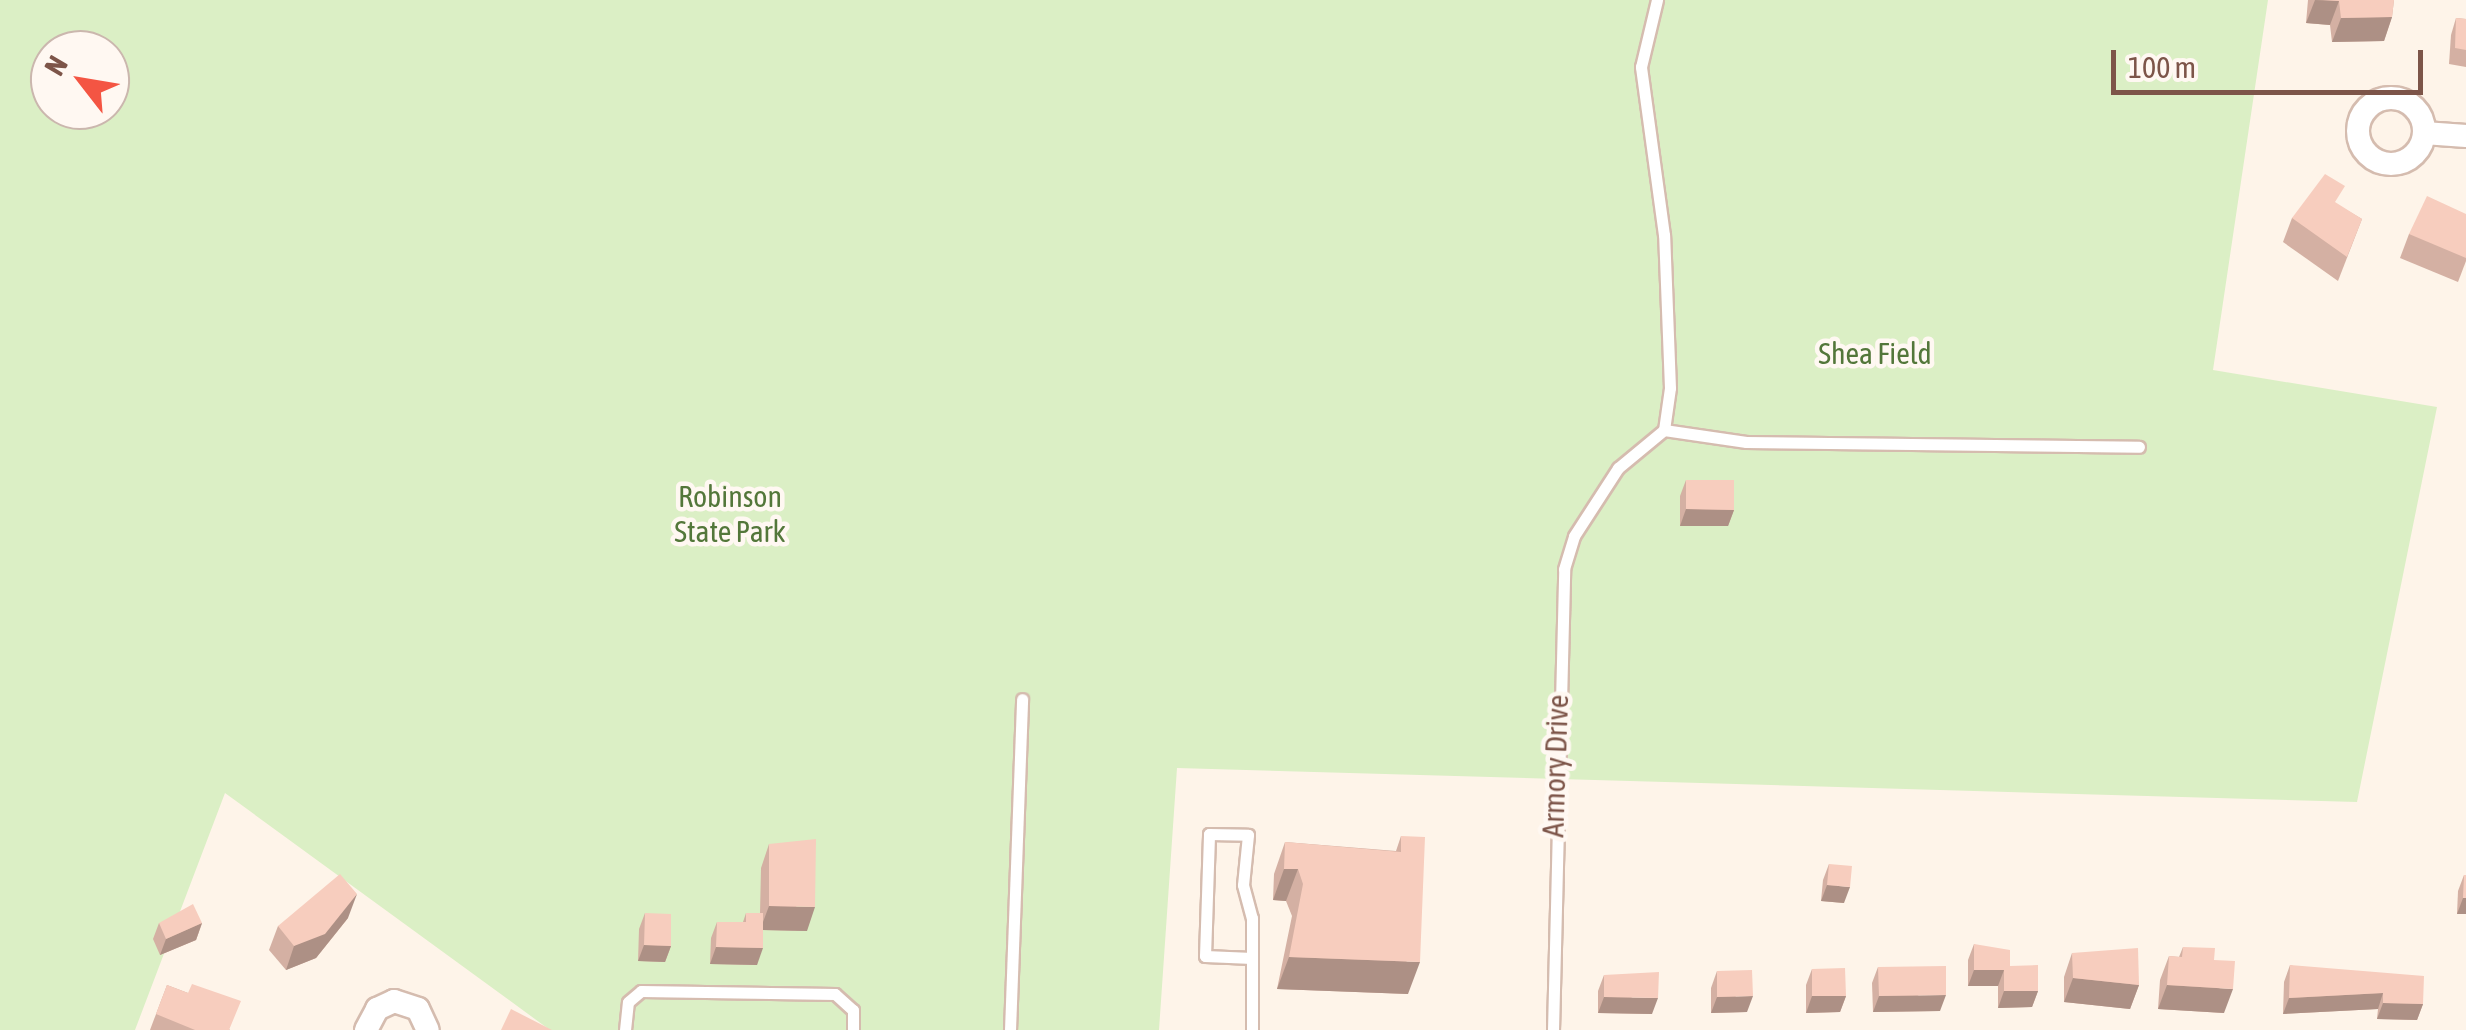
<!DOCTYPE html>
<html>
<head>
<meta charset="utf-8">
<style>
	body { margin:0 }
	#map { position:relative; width:2466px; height:1030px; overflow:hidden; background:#fef4e9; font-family:"Asap Condensed",sans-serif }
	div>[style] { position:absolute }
	.green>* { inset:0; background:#dbefc5 }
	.roads { filter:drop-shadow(2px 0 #d5bcaf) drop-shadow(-2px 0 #d5bcaf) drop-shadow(0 2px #d5bcaf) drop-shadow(0 -2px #d5bcaf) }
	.lane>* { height:11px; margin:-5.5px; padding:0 5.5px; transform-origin:5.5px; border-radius:5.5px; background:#fff }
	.street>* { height:22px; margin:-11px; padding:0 11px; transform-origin:11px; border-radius:11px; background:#fff }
	.street>.ring { margin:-11px; padding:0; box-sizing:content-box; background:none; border:22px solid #fff; border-radius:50% }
	.wall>* { inset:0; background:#d4b0a3 }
	.shaded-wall>* { inset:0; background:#ad9085 }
	.building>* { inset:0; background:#f7cdbe }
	span { translate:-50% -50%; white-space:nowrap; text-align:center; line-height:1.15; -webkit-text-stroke:9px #fff8f2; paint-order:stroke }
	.park-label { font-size:30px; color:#53773a }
	.street-label { font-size:30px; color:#7d5549 }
	.north { position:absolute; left:30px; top:30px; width:100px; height:100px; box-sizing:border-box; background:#fff8f2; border:2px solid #cbb7ae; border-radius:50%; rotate:301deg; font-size:28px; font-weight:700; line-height:40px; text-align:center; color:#7d5549 }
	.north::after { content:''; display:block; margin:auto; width:35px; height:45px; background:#f45543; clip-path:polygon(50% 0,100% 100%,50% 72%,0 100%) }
	.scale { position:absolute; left:2111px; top:50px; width:312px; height:45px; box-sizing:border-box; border:5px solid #7d5549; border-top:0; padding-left:12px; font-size:30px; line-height:35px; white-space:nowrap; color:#7d5549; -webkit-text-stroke:8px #fff8f2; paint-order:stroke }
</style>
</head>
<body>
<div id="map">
	<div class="green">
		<div style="clip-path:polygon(evenodd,0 0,2268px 0,2213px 370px,2437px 407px,2357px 802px,1177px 768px,1159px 1030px,550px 1030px,225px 793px,135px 1030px,0 1030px,0 0,50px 50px,110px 50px,110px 110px,50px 110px,50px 50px)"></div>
	</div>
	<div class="roads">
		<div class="lane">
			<div style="left:1664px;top:430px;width:83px;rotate:8.3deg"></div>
			<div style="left:1746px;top:442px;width:393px;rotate:0.7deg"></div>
			<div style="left:1252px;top:958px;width:47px;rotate:-177.6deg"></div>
			<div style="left:1205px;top:956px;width:122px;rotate:-88.1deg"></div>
			<div style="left:1209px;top:834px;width:39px;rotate:1deg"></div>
			<div style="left:1248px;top:835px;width:50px;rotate:95.7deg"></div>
			<div style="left:1243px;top:885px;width:34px;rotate:75deg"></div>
			<div style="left:1252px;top:918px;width:112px;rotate:90deg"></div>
			<div style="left:625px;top:1030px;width:28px;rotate:-84deg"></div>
			<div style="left:628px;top:1002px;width:17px;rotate:-40deg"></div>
			<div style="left:641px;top:991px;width:194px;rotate:0.9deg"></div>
			<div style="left:835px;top:994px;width:24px;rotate:42deg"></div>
			<div style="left:853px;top:1010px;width:20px;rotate:90deg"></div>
			<div style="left:1010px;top:1030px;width:331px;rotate:-87.9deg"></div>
			<div style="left:1553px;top:1030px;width:461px;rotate:-88.6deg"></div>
			<div style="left:1564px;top:569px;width:34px;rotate:-73deg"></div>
			<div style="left:1574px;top:536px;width:81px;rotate:-57.1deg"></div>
			<div style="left:1618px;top:468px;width:60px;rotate:-39.6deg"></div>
			<div style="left:1664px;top:430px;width:42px;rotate:-81.9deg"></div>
			<div style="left:1670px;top:388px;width:153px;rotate:-92.2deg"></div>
			<div style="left:1664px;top:235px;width:170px;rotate:-97.8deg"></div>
			<div style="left:1641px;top:67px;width:69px;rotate:-76.6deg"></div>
		</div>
		<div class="street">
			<div class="ring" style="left:2358px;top:98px;width:44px;height:44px"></div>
			<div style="left:2424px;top:133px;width:42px;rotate:4.1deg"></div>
			<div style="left:366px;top:1030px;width:24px;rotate:-62deg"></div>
			<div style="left:377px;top:1009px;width:19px;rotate:-25deg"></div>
			<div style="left:394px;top:1001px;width:25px;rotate:18deg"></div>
			<div style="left:418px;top:1009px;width:23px;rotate:65deg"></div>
		</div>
	</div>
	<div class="wall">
		<div style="clip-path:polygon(2308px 0,2394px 0,2392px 17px,2384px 41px,2332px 42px,2330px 25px,2306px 23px)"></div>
		<div style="clip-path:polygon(2456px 18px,2466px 19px,2466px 67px,2449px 64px,2451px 35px)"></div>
		<div style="clip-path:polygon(2338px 205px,2362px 219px,2338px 281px,2283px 242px,2292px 218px)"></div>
		<div style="clip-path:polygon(2466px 214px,2466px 261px,2458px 282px,2400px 258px,2409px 234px)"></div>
		<div style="clip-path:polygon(1686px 480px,1734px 510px,1728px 526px,1680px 526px,1680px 496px)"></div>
		<div style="clip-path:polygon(1401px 836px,1408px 994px,1277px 989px,1292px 916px,1286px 901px,1273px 900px,1274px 874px,1285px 842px,1396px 851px)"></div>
		<div style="clip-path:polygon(769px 844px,807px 931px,763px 930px,757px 965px,710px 964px,711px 938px,717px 922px,743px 922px,746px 913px,760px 913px,761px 868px)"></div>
		<div style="clip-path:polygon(1829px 864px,1844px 903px,1821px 901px,1823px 880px)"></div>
		<div style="clip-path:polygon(2464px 875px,2466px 875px,2466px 914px,2457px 914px,2458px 891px)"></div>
		<div style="clip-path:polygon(645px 913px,671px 946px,665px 962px,638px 961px,639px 929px)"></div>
		<div style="clip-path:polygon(348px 918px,316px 958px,286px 970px,269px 950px,278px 926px)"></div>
		<div style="clip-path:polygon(159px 923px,202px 923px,196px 940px,160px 955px,153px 939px)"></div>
		<div style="clip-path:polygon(1974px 944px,2010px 966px,2038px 991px,2032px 1007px,1998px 1008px,1998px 986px,1968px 986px,1968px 960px)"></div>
		<div style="clip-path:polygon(2183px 947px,2214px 960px,2224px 1013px,2158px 1009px,2160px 980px,2169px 956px,2179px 957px)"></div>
		<div style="clip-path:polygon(2072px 953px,2139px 985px,2130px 1009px,2064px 1002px,2064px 977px)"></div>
		<div style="clip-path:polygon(2290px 965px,2423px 1004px,2417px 1020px,2377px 1019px,2378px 1009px,2283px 1014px,2284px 982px)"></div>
		<div style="clip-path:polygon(1878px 967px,1940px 1011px,1873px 1012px,1872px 983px)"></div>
		<div style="clip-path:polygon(1812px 969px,1846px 996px,1840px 1012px,1806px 1013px,1806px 985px)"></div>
		<div style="clip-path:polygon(1717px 971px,1747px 1012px,1711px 1013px,1711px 988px)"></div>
		<div style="clip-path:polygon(1604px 975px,1652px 1014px,1598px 1013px,1598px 991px)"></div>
		<div style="clip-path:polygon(167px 985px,188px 993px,230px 1030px,150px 1030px)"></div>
	</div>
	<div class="shaded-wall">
		<div style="clip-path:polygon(2315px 0,2339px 1px,2330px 25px,2306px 23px)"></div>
		<div style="clip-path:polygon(2392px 17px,2384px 41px,2332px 42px,2341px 18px)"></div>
		<div style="clip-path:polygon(1686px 509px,1734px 510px,1728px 526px,1680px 526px)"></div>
		<div style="clip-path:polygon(1284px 869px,1298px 869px,1286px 901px,1273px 900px)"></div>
		<div style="clip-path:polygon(1827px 885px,1850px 887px,1844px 903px,1821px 901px)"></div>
		<div style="clip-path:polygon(357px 894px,348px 918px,316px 958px,286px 970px,294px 946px)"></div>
		<div style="clip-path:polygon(2463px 898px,2466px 898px,2466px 914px,2457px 914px)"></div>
		<div style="clip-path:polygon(769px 906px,815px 907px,807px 931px,760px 930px)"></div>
		<div style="clip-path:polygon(202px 923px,196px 940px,160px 955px,166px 939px)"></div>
		<div style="clip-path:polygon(644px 945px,671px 946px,665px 962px,638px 961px)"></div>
		<div style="clip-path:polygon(716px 947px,763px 948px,757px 965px,710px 964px)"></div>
		<div style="clip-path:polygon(1289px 957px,1420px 962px,1408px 994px,1277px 989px)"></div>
		<div style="clip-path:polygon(1974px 970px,2004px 970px,1998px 986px,1968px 986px)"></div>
		<div style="clip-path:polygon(2073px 978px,2139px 985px,2130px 1009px,2064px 1002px)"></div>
		<div style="clip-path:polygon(2167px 985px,2233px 989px,2224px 1013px,2158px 1009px)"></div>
		<div style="clip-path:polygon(2004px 991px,2038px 991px,2032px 1007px,1998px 1008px)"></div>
		<div style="clip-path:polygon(2383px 993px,2378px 1009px,2283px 1014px,2289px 998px)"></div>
		<div style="clip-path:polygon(1946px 995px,1940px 1011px,1873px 1012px,1879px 996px)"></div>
		<div style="clip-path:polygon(1753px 996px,1747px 1012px,1711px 1013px,1717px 997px)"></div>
		<div style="clip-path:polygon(1812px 996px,1846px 996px,1840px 1012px,1806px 1013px)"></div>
		<div style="clip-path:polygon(1604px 997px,1658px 998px,1652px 1014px,1598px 1013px)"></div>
		<div style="clip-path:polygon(2383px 1003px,2423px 1004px,2417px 1020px,2377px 1019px)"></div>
	</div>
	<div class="building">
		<div style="clip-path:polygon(2323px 0,2394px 0,2392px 17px,2341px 18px,2339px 1px)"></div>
		<div style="clip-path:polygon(2456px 18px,2466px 19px,2466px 50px,2455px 48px)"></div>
		<div style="clip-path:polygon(2325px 174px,2345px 186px,2335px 202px,2362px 219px,2347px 257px,2292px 218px)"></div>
		<div style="clip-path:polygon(2427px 196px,2466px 214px,2466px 258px,2409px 234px)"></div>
		<div style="clip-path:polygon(1686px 480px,1734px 480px,1734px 510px,1686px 509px)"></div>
		<div style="clip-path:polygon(1401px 836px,1425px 837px,1420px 962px,1289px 957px,1303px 884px,1298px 869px,1284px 869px,1285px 842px,1401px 852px)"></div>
		<div style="clip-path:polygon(816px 839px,815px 907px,769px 906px,769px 844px)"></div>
		<div style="clip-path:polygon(1829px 864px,1852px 866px,1850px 887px,1827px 885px)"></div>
		<div style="clip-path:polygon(340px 874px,357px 894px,325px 934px,294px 946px,278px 926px)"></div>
		<div style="clip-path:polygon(2464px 875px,2466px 875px,2466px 898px,2463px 898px)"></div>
		<div style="clip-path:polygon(193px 904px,202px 923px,166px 939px,159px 923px)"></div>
		<div style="clip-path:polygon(645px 913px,671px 914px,671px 946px,644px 945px)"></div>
		<div style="clip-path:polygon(746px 913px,763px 913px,763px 948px,716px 947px,717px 922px,746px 922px)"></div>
		<div style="clip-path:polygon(1974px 944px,2010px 950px,2010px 966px,2038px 965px,2038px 991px,2004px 991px,2004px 970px,1974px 970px)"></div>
		<div style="clip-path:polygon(2183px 947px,2215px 948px,2214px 960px,2235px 961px,2233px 989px,2167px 985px,2169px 956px,2182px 957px)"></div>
		<div style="clip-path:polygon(2138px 948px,2139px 985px,2073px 978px,2072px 953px)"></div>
		<div style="clip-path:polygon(2290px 965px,2424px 976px,2423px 1004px,2383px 1003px,2383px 993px,2289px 998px)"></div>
		<div style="clip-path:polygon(1946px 966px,1946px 995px,1879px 996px,1878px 967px)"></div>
		<div style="clip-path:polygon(1845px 968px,1846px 996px,1812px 996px,1812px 969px)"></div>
		<div style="clip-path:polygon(1752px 970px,1753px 996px,1717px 997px,1717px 971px)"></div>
		<div style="clip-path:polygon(1659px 972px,1658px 998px,1604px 997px,1604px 975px)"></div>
		<div style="clip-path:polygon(192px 984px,241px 1001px,229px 1030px,195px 1030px,156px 1014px,167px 985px,188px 993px)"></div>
		<div style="clip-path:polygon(511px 1009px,552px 1030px,501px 1030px)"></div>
	</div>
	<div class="park-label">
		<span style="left:1875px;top:353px">Shea Field</span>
		<span style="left:730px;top:513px">Robinson<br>State Park</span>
	</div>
	<div class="street-label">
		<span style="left:1555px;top:766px;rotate:-88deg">Armory Drive</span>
	</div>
	<div class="north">N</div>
	<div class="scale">100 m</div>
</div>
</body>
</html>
